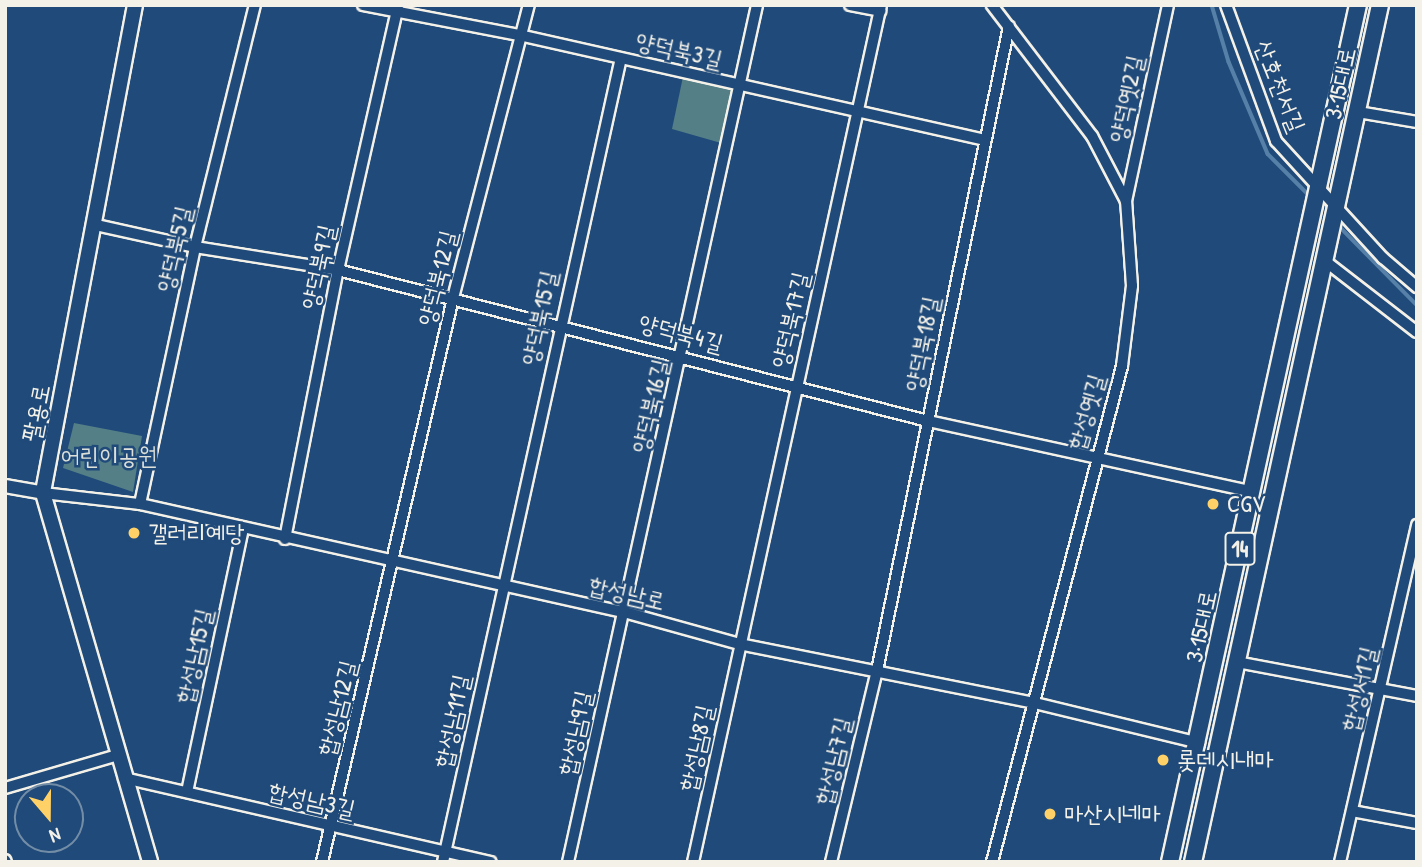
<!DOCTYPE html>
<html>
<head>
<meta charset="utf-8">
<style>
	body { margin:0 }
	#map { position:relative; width:1422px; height:867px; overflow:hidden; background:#1f4a7a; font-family:"Patrick Hand","Poor Story",sans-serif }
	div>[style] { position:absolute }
	.green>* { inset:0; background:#547f87 }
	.stream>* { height:3.5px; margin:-1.75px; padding:0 1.75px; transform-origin:1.75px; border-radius:1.75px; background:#5680a7 }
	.roads { filter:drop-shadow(2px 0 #f4f1e8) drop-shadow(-2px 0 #f4f1e8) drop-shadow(0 2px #f4f1e8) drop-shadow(0 -2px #f4f1e8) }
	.minor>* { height:10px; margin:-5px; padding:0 5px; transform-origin:5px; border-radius:5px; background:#1f4a7a }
	.tertiary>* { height:12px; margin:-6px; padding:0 6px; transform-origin:6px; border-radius:6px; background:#1f4a7a }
	.secondary>* { height:14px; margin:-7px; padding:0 7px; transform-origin:7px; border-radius:7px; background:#1f4a7a }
	.primary>* { height:16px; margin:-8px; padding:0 8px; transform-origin:8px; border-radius:8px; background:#1f4a7a }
	.dots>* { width:19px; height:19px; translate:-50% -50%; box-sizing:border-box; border:4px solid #1f4a7a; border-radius:50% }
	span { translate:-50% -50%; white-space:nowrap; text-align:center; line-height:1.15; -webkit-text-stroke:5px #1f4a7a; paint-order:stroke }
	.shield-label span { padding:2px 5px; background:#1f4a7a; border:2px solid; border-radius:5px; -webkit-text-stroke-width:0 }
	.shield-label { font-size:23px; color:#f4f1e8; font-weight:700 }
	.street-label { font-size:24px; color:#f4f1e8 }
	.park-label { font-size:24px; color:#dce0d9 }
	.poi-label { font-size:24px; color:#f4f1e8 }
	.left { translate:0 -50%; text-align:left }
	.frame { position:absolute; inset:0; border:7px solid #f4f1e8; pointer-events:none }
	.north { position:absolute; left:14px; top:783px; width:70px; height:70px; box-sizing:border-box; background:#1f4a7a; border:2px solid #748da6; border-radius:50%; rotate:160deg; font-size:19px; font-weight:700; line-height:28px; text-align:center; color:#f4f1e8 }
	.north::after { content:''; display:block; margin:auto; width:24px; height:32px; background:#ffd166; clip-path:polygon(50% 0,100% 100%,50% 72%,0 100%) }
</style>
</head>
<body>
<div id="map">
	<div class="green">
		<div style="clip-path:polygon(684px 72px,741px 85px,728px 145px,672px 129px)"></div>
		<div style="clip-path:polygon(74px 423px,142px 436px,133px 492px,63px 468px)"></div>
	</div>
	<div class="stream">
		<div style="left:1212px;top:5px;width:59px;rotate:73.4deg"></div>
		<div style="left:1229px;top:62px;width:100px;rotate:67deg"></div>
		<div style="left:1268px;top:154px;width:59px;rotate:45deg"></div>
		<div style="left:1337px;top:224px;width:114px;rotate:45.4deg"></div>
	</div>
	<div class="roads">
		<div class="minor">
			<div style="left:363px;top:5px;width:159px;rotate:10.9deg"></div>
			<div style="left:519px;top:35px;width:478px;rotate:12.7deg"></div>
			<div style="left:850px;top:5px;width:31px;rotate:11deg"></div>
			<div style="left:1226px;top:5px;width:145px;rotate:69.8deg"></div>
			<div style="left:1276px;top:141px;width:159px;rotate:47.6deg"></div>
			<div style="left:1383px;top:258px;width:45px;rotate:40.5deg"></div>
			<div style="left:1358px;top:112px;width:60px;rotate:9.6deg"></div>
			<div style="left:1126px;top:201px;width:200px;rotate:-77.9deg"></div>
			<div style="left:96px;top:225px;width:101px;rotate:12.5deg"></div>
			<div style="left:195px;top:247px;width:145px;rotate:9.1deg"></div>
			<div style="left:338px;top:270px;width:609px;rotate:14.36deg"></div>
			<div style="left:928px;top:421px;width:333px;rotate:12.3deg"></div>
			<div style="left:1325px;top:261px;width:116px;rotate:37.7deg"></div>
			<div style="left:43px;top:493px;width:98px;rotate:6.5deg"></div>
			<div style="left:140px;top:504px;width:496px;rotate:12.6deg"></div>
			<div style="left:624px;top:612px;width:119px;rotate:15.5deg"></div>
			<div style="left:739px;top:644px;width:302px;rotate:11.3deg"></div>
			<div style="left:1035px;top:703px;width:169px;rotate:13.7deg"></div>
			<div style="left:140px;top:504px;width:263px;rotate:-77.9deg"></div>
			<div style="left:195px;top:247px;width:249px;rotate:-76.1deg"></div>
			<div style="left:285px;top:539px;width:274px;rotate:-78.9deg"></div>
			<div style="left:338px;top:270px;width:272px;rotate:-77.2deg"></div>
			<div style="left:1237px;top:662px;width:183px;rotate:10.7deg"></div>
			<div style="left:124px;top:778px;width:376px;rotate:12.9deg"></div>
			<div style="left:5px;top:788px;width:118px;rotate:-16.3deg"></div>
			<div style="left:187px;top:792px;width:269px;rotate:-78deg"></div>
			<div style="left:1352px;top:811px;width:66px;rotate:10.5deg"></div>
			<div style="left:5px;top:860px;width:2px;rotate:63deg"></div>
			<div style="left:322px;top:862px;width:579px;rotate:-76.92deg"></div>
			<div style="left:453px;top:298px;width:303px;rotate:-75.5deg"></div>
			<div style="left:443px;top:862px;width:823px;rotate:-77.52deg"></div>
			<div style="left:568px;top:862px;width:878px;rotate:-77.56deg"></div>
			<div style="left:693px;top:862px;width:877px;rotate:-77.63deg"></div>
			<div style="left:831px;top:862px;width:196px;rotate:-76.5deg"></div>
			<div style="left:877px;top:671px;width:658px;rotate:-78.43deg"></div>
			<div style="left:992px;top:862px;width:513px;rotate:-75.31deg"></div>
			<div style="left:1122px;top:366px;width:81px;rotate:-82.9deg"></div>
			<div style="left:1132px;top:286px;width:85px;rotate:-94deg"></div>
			<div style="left:1126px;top:201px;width:73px;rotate:-117.6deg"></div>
			<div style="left:1092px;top:136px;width:165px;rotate:-127.4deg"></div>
			<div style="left:1340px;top:862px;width:346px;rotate:-77.1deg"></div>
		</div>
		<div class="tertiary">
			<div style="left:5px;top:486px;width:39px;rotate:10deg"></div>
		</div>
		<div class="secondary">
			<div style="left:135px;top:5px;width:497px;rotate:100.7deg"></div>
			<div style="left:43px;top:493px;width:384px;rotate:73.8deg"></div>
		</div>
		<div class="primary">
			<div style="left:1170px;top:862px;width:877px;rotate:-77.63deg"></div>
			<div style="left:1193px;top:862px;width:877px;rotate:-77.69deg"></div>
		</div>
	</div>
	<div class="dots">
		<div style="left:1213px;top:504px;background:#ffd166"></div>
		<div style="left:134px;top:533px;background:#ffd166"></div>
		<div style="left:1163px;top:760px;background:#ffd166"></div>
		<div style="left:1050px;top:814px;background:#ffd166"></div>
	</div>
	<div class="shield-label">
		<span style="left:1240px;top:549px">14</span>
	</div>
	<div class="street-label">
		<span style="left:679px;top:50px;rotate:13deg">양덕북3길</span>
		<span style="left:1340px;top:83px;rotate:-78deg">3·15대로</span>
		<span style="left:1280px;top:86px;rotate:68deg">산호천서길</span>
		<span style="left:1126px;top:99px;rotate:-78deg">양덕옛2길</span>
		<span style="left:174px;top:249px;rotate:-77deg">양덕북5길</span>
		<span style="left:318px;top:267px;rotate:-78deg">양덕북9길</span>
		<span style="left:437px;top:278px;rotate:-76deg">양덕북12길</span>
		<span style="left:539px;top:318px;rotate:-78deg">양덕북15길</span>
		<span style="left:790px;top:320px;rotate:-77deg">양덕북17길</span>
		<span style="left:681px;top:333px;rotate:15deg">양덕북4길</span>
		<span style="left:922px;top:344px;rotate:-79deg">양덕북18길</span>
		<span style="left:650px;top:406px;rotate:-77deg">양덕북16길</span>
		<span style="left:1086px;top:412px;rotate:-74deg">합성옛길</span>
		<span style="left:36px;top:413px;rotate:-79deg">팔용로</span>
		<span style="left:627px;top:593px;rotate:13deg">합성남로</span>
		<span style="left:1201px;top:626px;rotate:-78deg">3·15대로</span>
		<span style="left:194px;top:656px;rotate:-78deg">합성남15길</span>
		<span style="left:1359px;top:689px;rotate:-77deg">합성서1길</span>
		<span style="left:337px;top:708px;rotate:-76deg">합성남12길</span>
		<span style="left:452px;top:721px;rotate:-78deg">합성남11길</span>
		<span style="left:575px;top:733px;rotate:-78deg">합성남9길</span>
		<span style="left:696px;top:748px;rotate:-78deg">합성남8길</span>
		<span style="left:833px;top:761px;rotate:-77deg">합성남7길</span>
		<span style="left:312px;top:800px;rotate:13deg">합성남3길</span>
	</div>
	<div class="park-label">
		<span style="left:109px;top:456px">어린이공원</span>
	</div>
	<div class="poi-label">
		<span class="left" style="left:1227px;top:504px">CGV</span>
		<span class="left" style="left:148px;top:533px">갤러리예당</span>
		<span class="left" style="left:1177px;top:760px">롯데시내마</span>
		<span class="left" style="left:1064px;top:814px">마산시네마</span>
	</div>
	<div class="frame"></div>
	<div class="north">N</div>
</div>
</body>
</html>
